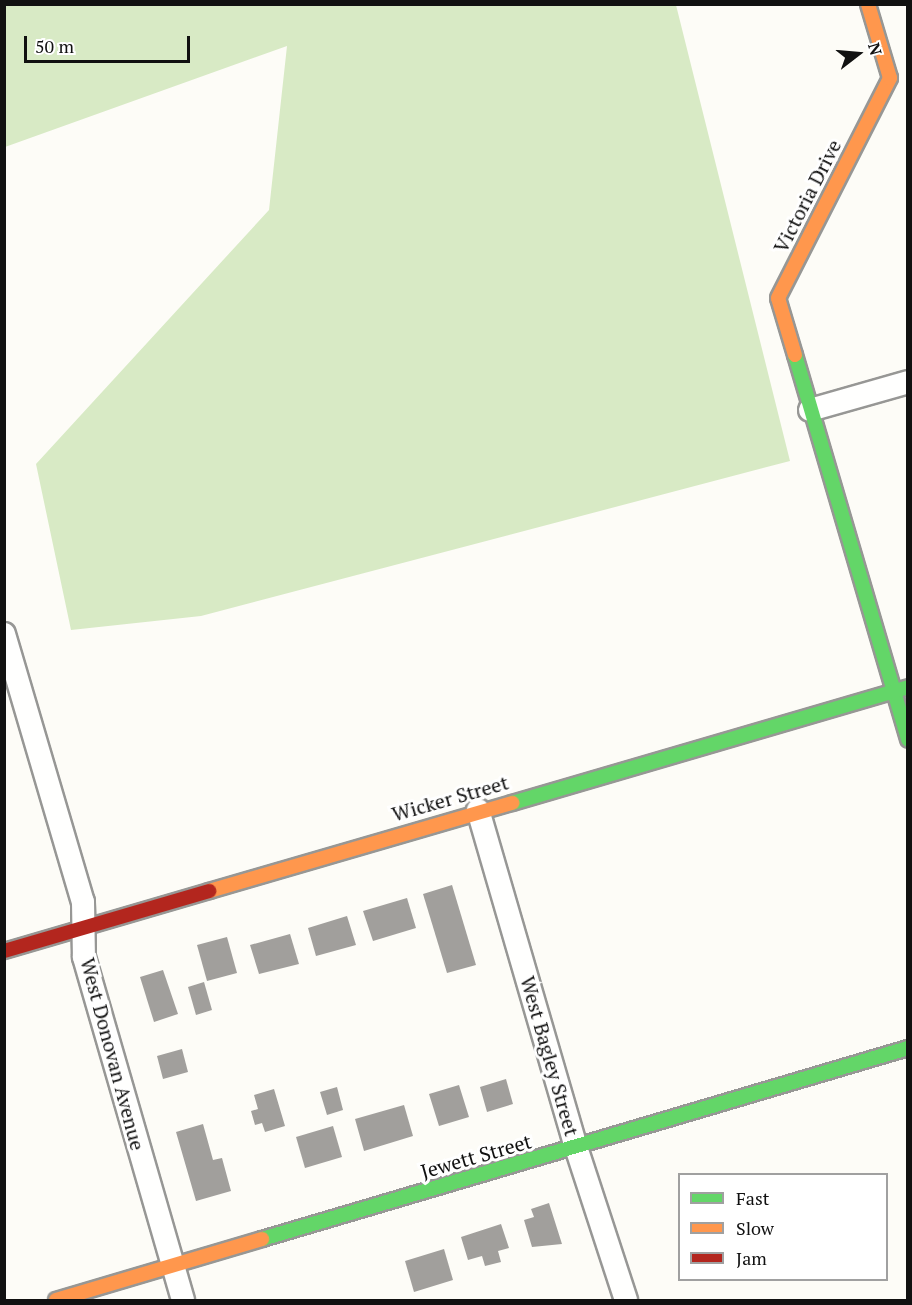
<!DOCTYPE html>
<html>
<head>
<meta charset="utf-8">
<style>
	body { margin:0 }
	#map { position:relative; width:912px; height:1305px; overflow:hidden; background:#fdfcf7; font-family:"PT Serif",serif }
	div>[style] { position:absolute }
	.forest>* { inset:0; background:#d8eac5 }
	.building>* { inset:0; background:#a19f9c }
	.roads { filter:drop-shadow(2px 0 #979795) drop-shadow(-2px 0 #979795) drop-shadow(0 2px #979795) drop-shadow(0 -2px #979795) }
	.street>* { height:22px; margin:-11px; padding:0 11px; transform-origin:11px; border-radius:11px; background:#fffffe }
	.fast>* { height:14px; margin:-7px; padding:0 7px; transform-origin:7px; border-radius:7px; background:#63d668 }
	.slow>* { height:14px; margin:-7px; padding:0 7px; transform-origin:7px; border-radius:7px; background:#ff974d }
	.jam>* { height:14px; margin:-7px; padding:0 7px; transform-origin:7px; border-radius:7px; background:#b3261e }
	span { translate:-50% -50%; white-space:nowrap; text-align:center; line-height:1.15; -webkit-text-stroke:6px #fff; paint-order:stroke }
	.street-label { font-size:20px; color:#111 }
	.frame { position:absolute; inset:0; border:6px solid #111; pointer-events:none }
	.legend { position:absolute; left:678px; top:1173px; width:210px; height:108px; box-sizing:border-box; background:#fff; border:2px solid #a0a0a0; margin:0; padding:8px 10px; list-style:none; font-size:18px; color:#111 }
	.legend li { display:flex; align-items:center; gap:12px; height:30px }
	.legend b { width:30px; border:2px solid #a0a0a0 }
	.north { position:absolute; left:828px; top:24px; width:60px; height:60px; -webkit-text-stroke:4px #fff; paint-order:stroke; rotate:74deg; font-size:16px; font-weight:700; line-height:24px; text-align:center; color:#111 }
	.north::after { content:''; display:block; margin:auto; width:21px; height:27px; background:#111; clip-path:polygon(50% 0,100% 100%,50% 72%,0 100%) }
	.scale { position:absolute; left:24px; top:36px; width:166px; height:27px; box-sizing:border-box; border:3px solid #111; border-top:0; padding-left:8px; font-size:18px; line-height:21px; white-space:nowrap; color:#111; -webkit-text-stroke:4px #fff; paint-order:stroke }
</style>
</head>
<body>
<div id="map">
	<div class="forest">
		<div style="clip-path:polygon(5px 4px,676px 5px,790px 461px,201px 616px,71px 630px,36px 464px,269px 210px,287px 46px,5px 147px)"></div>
	</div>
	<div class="building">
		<div style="clip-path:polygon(452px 885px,476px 965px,447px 973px,423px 894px)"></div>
		<div style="clip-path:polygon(407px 898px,416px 928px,373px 941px,363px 911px)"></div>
		<div style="clip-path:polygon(347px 916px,356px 945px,316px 956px,308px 928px)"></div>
		<div style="clip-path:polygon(290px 934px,299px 964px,259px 974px,250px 945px)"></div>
		<div style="clip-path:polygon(227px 937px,237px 973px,207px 981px,197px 945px)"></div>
		<div style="clip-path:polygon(163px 970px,178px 1014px,154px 1022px,140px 977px)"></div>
		<div style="clip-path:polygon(204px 982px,212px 1010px,196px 1015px,188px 987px)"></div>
		<div style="clip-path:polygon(182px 1049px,188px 1072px,163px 1079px,157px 1056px)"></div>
		<div style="clip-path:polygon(506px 1079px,513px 1104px,487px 1112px,480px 1087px)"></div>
		<div style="clip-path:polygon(459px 1085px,469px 1117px,439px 1126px,429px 1094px)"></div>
		<div style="clip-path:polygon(337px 1087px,343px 1110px,327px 1115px,320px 1092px)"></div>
		<div style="clip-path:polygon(274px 1089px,285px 1126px,265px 1132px,262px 1123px,255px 1125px,251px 1111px,258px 1109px,254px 1095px)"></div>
		<div style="clip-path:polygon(404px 1105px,413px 1136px,364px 1151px,355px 1119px)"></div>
		<div style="clip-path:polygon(203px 1124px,213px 1160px,222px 1158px,231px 1191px,196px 1201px,176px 1132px)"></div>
		<div style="clip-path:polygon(333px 1126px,342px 1157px,305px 1168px,296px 1137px)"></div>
		<div style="clip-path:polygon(549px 1203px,562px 1244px,532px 1247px,524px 1220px,534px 1217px,531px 1209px)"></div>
		<div style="clip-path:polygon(501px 1224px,509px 1248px,498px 1251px,501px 1262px,485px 1266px,482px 1256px,468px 1260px,461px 1237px)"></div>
		<div style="clip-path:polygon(444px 1249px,453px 1280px,414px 1292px,405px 1261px)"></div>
	</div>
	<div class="roads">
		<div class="street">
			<div style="left:810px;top:410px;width:102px;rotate:-15.9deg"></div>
			<div style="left:4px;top:634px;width:279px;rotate:73.6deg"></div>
			<div style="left:83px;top:902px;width:55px;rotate:89deg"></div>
			<div style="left:84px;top:957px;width:357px;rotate:73.9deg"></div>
			<div style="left:478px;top:810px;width:351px;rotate:73.8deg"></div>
			<div style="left:576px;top:1147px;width:161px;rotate:71.9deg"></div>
		</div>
		<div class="fast">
			<div style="left:795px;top:355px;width:401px;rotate:73.6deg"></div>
			<div style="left:512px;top:803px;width:413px;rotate:-16.3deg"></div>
			<div style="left:262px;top:1239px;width:674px;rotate:-16.47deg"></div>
		</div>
		<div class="slow">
			<div style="left:795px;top:355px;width:59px;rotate:-106.6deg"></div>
			<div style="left:778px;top:298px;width:247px;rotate:-63deg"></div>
			<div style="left:890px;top:78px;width:77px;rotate:-106.6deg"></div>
			<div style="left:209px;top:891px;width:316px;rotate:-16.2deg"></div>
			<div style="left:56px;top:1300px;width:215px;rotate:-16.5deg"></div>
		</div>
		<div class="jam">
			<div style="left:4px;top:951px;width:214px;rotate:-16.3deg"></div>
		</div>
	</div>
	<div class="street-label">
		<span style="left:807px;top:196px;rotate:-63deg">Victoria Drive</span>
		<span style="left:450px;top:798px;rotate:-16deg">Wicker Street</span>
		<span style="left:113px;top:1054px;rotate:75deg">West Donovan Avenue</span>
		<span style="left:550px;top:1056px;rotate:74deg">West Bagley Street</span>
		<span style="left:476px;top:1156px;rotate:-16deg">Jewett Street</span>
	</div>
	<div class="frame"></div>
	<ul class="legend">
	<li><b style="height:8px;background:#63d668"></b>Fast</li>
	<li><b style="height:8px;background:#ff974d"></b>Slow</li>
	<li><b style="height:8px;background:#b3261e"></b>Jam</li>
	</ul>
	<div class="north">N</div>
	<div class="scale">50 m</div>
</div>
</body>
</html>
